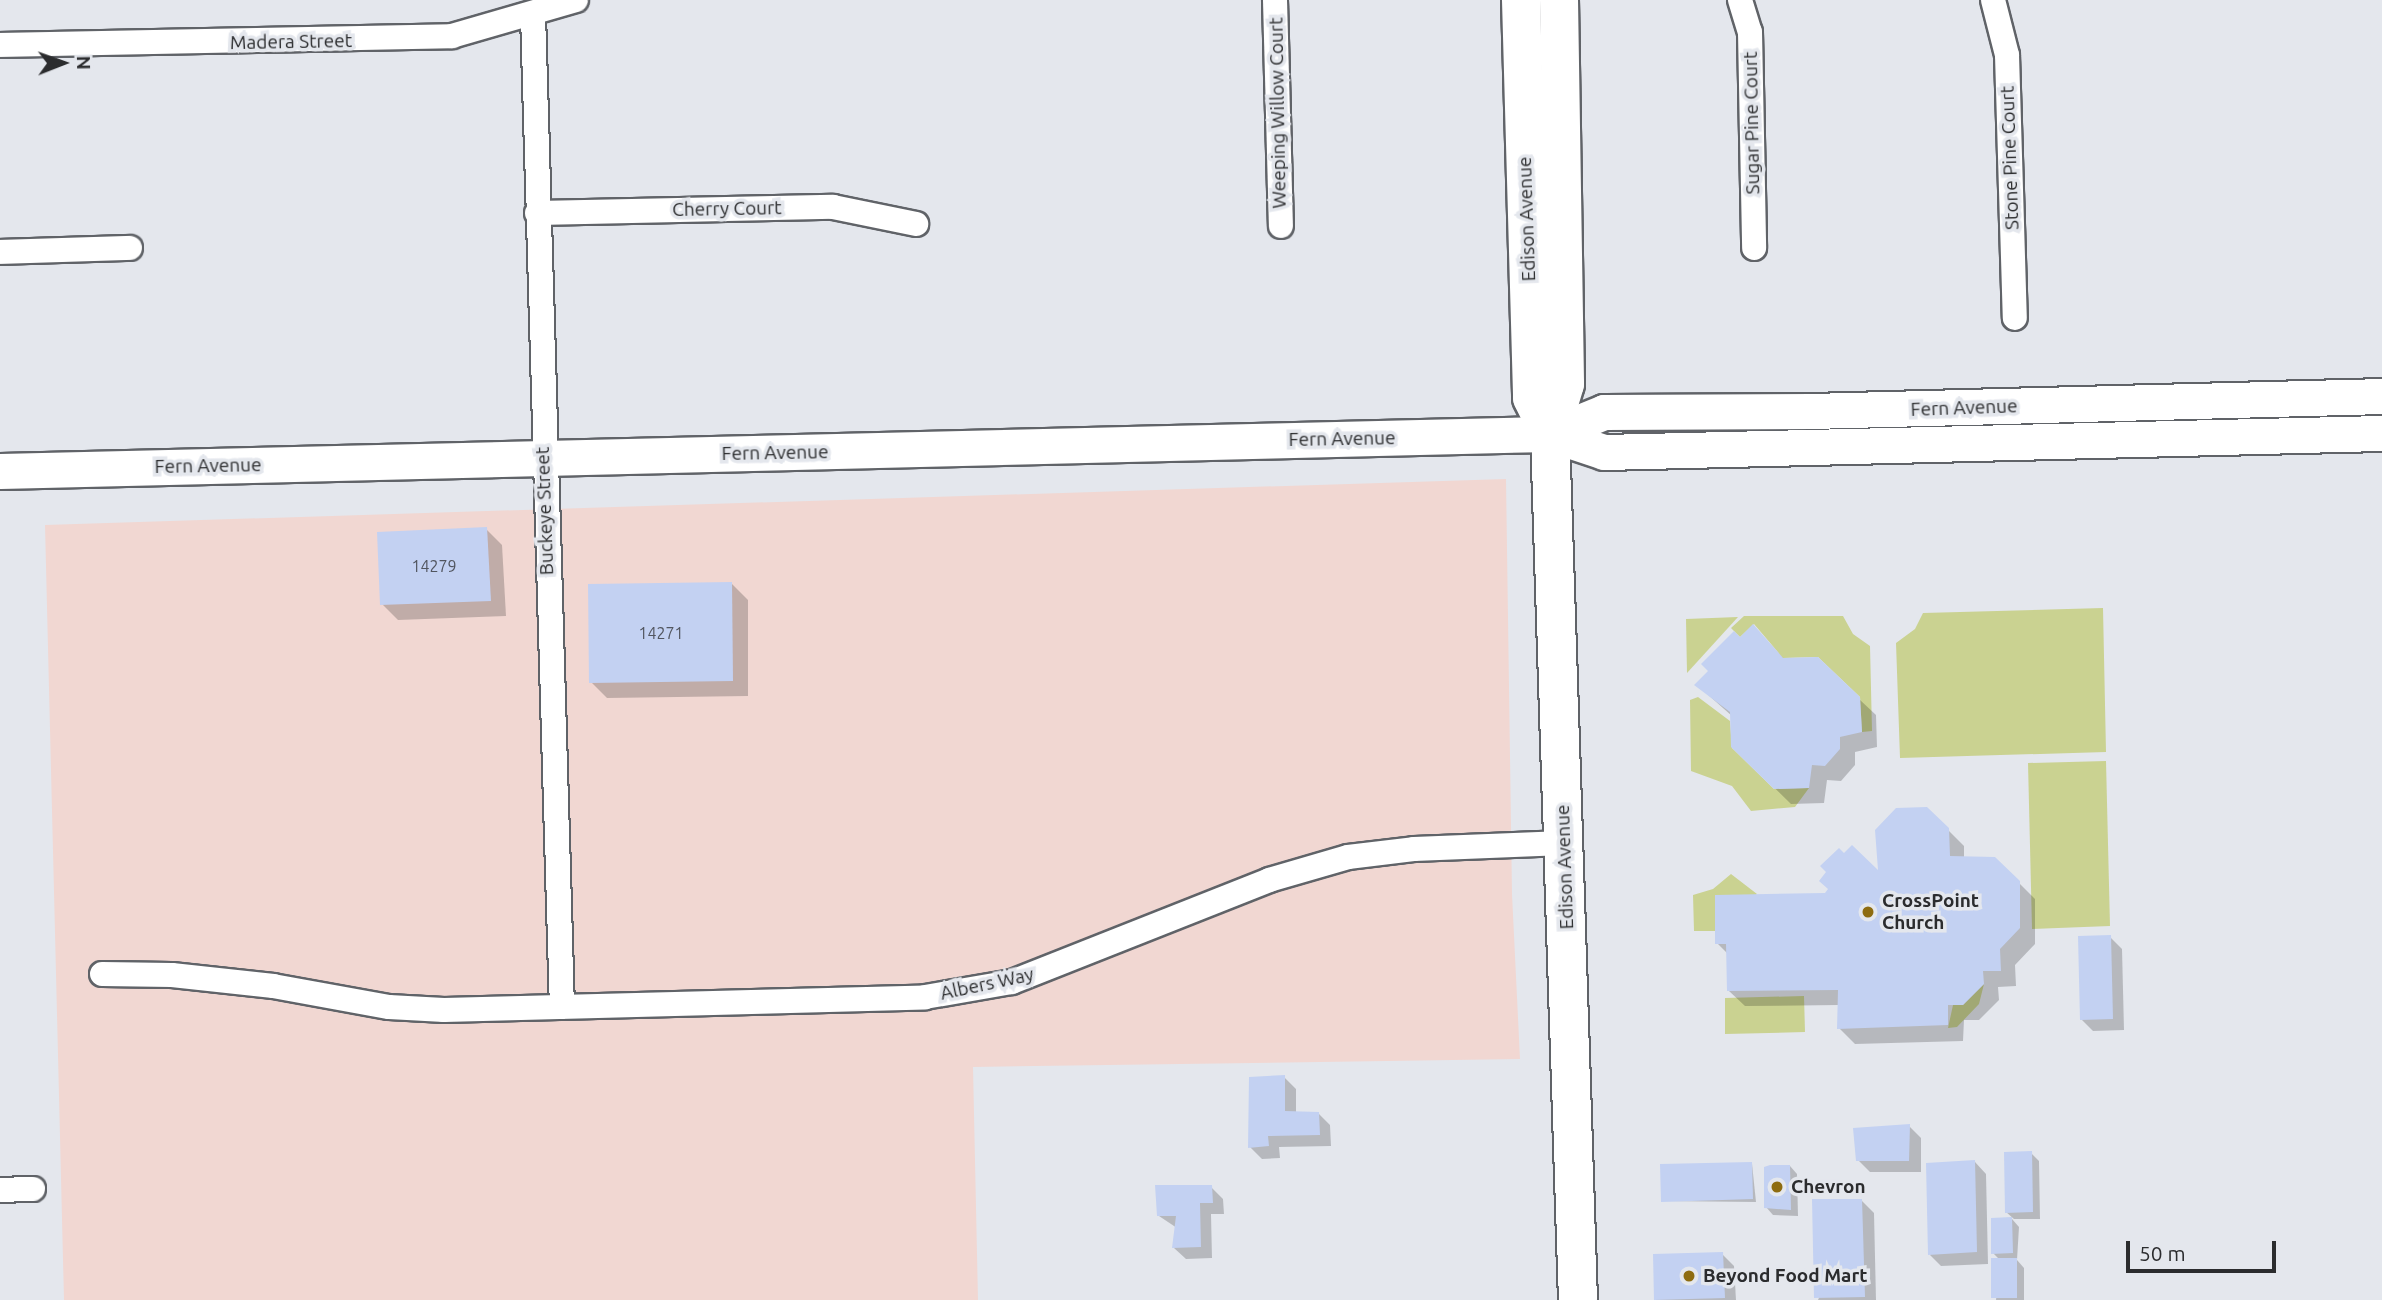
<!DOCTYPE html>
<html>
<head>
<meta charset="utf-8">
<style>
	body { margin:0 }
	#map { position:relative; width:2382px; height:1300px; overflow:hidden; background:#e4e7ed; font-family:Ubuntu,sans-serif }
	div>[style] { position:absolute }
	.industrial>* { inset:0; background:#f1d7d2 }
	.green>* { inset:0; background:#cad291 }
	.shadow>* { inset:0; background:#0003 }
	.building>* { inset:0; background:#c3d1f2 }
	.roads { filter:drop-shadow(2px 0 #606368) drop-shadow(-2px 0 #606368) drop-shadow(0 2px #606368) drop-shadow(0 -2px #606368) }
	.street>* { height:24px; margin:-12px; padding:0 12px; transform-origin:12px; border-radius:12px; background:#fff }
	.secondary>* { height:35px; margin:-17.5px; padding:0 17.5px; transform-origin:17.5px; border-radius:17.5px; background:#fff }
	.primary>* { height:38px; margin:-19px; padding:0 19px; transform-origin:19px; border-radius:19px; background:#fff }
	.dots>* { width:19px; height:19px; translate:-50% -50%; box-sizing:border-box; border:4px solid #e4e7ed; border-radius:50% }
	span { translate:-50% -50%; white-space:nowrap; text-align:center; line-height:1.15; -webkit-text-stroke:7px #e4e7ed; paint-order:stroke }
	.number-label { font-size:16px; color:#51555f }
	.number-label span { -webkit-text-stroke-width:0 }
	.street-label { font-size:19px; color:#2b2c2e }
	.poi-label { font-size:19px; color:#2b2c2e; font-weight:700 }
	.left { translate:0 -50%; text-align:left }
	.north { position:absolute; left:28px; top:28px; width:70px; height:70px; -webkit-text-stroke:5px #e4e7ed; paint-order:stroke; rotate:89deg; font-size:19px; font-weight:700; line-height:28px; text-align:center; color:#2b2c2e }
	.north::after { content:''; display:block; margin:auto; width:24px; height:32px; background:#2b2c2e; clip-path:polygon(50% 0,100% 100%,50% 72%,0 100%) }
	.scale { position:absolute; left:2126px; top:1241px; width:150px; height:32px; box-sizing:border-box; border:4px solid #2b2c2e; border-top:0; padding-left:9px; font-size:21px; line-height:24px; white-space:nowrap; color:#2b2c2e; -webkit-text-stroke:5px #e4e7ed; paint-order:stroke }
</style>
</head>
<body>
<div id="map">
	<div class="industrial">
		<div style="clip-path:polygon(1506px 479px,1512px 894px,1520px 1059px,973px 1067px,978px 1300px,64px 1300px,45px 525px)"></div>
	</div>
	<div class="green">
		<div style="clip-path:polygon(2103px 608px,2106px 752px,1900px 758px,1896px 643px,1915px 629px,1923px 613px)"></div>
		<div style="clip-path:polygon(1744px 616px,1843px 616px,1853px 634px,1870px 646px,1872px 731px,1862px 732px,1860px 697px,1818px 657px,1783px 658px,1754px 624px,1740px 637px,1731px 628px)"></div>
		<div style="clip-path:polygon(1738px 617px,1687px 673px,1686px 619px)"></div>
		<div style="clip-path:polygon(1698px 697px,1730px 721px,1732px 748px,1774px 789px,1809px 788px,1795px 807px,1751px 811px,1732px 786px,1691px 771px,1690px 700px)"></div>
		<div style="clip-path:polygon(2106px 761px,2110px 926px,2032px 929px,2028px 763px)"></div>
		<div style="clip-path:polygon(1731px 874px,1757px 894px,1715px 931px,1694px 931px,1693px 895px,1713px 889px)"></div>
		<div style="clip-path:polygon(1984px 984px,1979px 1004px,1957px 1027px,1948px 1028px,1953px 1005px,1963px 1005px)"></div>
		<div style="clip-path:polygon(1804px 996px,1805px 1032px,1725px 1034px,1725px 998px)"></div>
	</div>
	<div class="shadow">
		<div style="clip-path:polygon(486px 529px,502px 545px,506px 616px,398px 620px,382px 604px)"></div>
		<div style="clip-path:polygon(732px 584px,748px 600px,748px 696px,607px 698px,591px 682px)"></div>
		<div style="clip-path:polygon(1753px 626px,1784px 659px,1859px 699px,1876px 715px,1877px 747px,1855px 752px,1855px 765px,1841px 781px,1827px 780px,1824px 803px,1791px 804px,1733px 747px,1732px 716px,1697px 685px)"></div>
		<div style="clip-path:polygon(1947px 829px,1964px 846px,1964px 858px,2018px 882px,2035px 899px,2035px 944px,2015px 965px,2016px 986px,1998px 987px,1999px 1000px,1979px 1020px,1964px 1020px,1963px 1041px,1855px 1044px,1839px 1028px,1839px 1005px,1745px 1006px,1729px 991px,1728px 954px,1717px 943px,1880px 875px)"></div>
		<div style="clip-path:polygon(2110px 937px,2122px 949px,2124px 1030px,2093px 1031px,2081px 1019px)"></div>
		<div style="clip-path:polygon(1284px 1077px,1296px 1089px,1296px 1113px,1319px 1114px,1330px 1125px,1331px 1146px,1279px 1147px,1280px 1158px,1262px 1159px,1250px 1147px)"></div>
		<div style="clip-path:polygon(1909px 1126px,1921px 1138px,1921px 1172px,1870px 1172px,1858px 1160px)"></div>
		<div style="clip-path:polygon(2031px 1153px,2039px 1161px,2040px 1219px,2012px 1219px,2019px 1227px,2017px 1260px,2024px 1268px,2024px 1300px,1996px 1300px,2000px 1260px,1993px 1253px,1993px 1219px,2014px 1219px,2006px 1212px)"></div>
		<div style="clip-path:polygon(1975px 1162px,1986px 1174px,1988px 1264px,1941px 1266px,1930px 1255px)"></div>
		<div style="clip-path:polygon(1752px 1164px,1756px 1202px,1663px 1201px)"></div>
		<div style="clip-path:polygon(1790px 1166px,1797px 1174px,1798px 1216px,1773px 1215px,1766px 1207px)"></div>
		<div style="clip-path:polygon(1211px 1187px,1223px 1199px,1224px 1214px,1211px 1214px,1212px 1258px,1186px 1259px,1174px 1248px,1177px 1228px,1159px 1216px)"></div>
		<div style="clip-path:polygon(1862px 1201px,1874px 1213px,1876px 1300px,1818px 1300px)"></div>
		<div style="clip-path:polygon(1722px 1254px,1734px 1266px,1736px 1300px,1656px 1300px,1654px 1256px)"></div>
	</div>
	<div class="building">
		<div style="clip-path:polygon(487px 527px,491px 601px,380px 605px,377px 532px)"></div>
		<div style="clip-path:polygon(732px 582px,733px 681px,589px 683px,588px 584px)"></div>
		<div style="clip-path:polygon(1753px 624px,1783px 658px,1818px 657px,1860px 697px,1862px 732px,1840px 737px,1840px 749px,1825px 766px,1812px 765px,1809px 788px,1774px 789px,1731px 747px,1730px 712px,1694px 685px,1708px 671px,1701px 664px,1734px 631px,1740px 637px)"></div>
		<div style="clip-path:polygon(1927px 807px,1949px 828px,1950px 856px,1995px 857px,2020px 881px,2020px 928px,2000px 949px,2001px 971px,1983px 971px,1984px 984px,1963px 1005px,1948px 1005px,1948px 1025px,1837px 1029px,1838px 990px,1727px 991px,1726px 944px,1715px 944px,1715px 895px,1825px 893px,1828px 889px,1819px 881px,1826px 872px,1820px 866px,1839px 848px,1844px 853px,1852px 845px,1878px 870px,1875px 830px,1896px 808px)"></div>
		<div style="clip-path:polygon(2111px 935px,2113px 1019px,2080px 1020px,2078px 936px)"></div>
		<div style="clip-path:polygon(1285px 1075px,1285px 1111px,1319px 1112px,1320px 1135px,1268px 1136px,1269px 1146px,1248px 1148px,1249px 1077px)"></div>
		<div style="clip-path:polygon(1910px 1124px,1909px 1161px,1856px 1161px,1853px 1128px)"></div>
		<div style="clip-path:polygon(2032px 1151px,2033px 1212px,2005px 1213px,2004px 1152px)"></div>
		<div style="clip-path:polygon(1975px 1160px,1977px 1252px,1928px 1255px,1926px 1163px)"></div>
		<div style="clip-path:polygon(1752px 1162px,1753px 1199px,1661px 1202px,1660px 1164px)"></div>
		<div style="clip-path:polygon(1770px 1165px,1790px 1165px,1791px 1210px,1764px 1208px,1764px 1167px)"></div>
		<div style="clip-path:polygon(1155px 1185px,1212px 1185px,1213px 1203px,1200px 1203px,1201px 1247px,1172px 1248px,1176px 1216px,1157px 1216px)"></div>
		<div style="clip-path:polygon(1812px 1199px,1862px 1199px,1865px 1297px,1814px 1298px)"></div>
		<div style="clip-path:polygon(2012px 1217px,2013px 1253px,1991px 1254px,1991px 1218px)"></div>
		<div style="clip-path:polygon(1723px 1252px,1725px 1298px,1654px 1300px,1653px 1254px)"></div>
		<div style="clip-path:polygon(1991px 1258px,2017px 1258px,2017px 1298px,1991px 1298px)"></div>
	</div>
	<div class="roads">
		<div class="street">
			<div style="left:1275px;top:0;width:226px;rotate:88.5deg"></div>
			<div style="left:1740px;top:0;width:34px;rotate:73deg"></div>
			<div style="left:1750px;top:32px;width:216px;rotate:88.9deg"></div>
			<div style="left:1993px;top:0;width:57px;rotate:75.7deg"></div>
			<div style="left:2007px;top:55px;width:263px;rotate:88.3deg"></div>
			<div style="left:533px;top:14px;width:993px;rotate:88.33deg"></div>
			<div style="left:0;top:45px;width:452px;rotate:-1.1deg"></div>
			<div style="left:452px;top:36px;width:129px;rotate:-16.2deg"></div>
			<div style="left:537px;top:213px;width:296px;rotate:-1.2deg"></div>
			<div style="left:833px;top:207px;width:85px;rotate:11.6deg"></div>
			<div style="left:0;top:252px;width:130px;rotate:-1.8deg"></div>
			<div style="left:102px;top:974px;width:70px;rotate:0.8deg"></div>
			<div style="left:172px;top:975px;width:102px;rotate:6.2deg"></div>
			<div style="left:273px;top:986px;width:118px;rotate:10.3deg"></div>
			<div style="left:389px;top:1007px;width:55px;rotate:3.1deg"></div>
			<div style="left:444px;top:1010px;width:481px;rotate:-1.5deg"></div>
			<div style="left:925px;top:997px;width:88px;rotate:-9.8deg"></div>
			<div style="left:1012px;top:982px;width:277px;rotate:-21.6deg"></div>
			<div style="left:1269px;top:880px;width:82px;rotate:-16.2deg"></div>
			<div style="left:1348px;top:857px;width:66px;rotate:-6.9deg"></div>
			<div style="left:1414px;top:849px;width:150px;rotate:-2.3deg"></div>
			<div style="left:0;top:1190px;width:33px;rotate:-2deg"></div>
		</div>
		<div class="secondary">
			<div style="left:1550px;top:434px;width:58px;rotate:-22.2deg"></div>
			<div style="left:1604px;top:412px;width:207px;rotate:-0.3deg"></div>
			<div style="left:1811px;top:411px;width:571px;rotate:-1.5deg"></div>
			<div style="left:0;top:471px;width:1550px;rotate:-1.37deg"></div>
			<div style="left:1550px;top:434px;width:57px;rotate:18.4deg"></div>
			<div style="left:1604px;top:452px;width:778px;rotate:-1.4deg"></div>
		</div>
		<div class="primary">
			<div style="left:1521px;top:0;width:398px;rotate:88.4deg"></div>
			<div style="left:1532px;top:398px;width:40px;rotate:63.4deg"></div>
			<div style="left:1559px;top:0;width:384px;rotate:89.1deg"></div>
			<div style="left:1565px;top:384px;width:52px;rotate:106.7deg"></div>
			<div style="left:1550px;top:434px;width:866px;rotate:88.15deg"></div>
		</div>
	</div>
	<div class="dots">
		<div style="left:1868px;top:912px;background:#8e6c10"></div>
		<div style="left:1777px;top:1187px;background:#8e6c10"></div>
		<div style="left:1689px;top:1276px;background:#8e6c10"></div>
	</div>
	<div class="number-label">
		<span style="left:434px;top:566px">14279</span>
		<span style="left:661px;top:633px">14271</span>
	</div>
	<div class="street-label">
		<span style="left:291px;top:42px;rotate:-1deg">Madera Street</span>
		<span style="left:1278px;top:113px;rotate:-91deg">Weeping Willow Court</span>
		<span style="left:1752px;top:123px;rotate:-91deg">Sugar Pine Court</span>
		<span style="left:2010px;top:158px;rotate:-92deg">Stone Pine Court</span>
		<span style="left:727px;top:209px;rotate:-1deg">Cherry Court</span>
		<span style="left:1527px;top:219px;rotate:-92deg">Edison Avenue</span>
		<span style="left:1964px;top:408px;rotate:-2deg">Fern Avenue</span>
		<span style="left:1342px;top:439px;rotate:-1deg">Fern Avenue</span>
		<span style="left:775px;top:453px;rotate:-1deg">Fern Avenue</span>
		<span style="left:208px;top:466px;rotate:-1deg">Fern Avenue</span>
		<span style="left:545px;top:511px;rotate:-92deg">Buckeye Street</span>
		<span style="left:1565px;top:867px;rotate:-92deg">Edison Avenue</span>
		<span style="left:987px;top:984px;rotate:-12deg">Albers Way</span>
	</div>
	<div class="poi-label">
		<span class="left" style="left:1882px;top:912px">CrossPoint<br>Church</span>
		<span class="left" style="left:1791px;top:1187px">Chevron</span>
		<span class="left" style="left:1703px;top:1276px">Beyond Food Mart</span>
	</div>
	<div class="north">N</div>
	<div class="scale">50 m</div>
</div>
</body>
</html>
